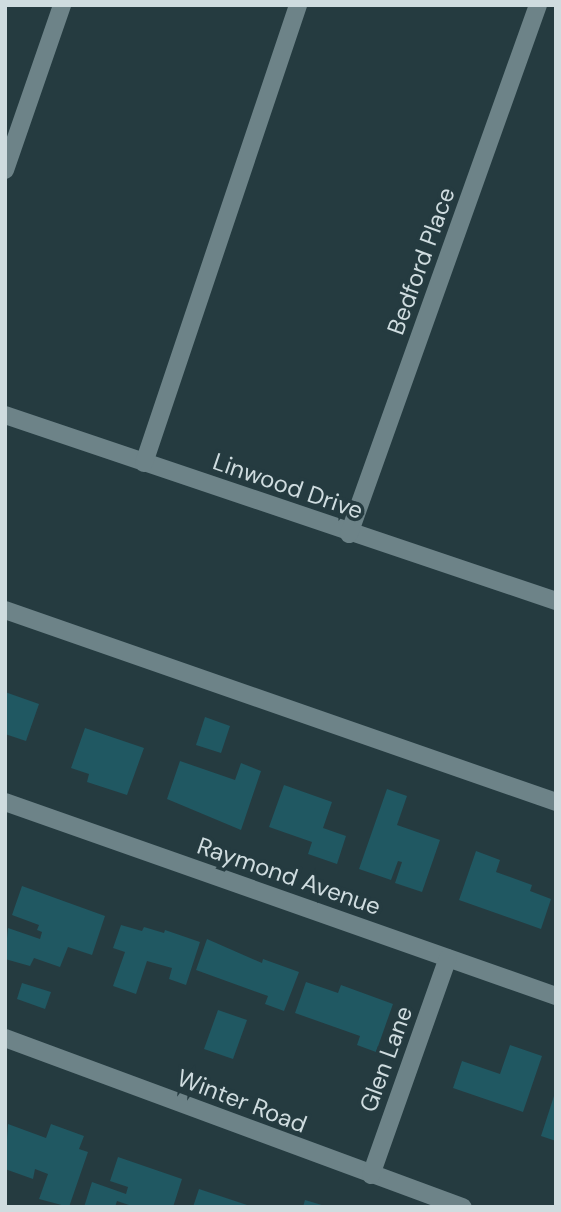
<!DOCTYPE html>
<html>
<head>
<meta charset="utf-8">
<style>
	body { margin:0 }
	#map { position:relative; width:561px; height:1212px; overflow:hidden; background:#253b40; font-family:"DM Sans",sans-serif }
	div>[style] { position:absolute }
	.building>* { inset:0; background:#205862 }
	.minor>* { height:18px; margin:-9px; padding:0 9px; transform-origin:9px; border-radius:9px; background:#6d8388 }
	span { translate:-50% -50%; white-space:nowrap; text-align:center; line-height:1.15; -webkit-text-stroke:7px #253b40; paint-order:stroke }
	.street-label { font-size:24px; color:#cfdcdf }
	.frame { position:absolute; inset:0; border:7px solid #cfdcdf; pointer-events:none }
</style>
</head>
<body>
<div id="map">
	<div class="building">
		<div style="clip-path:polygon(5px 692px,39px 704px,26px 741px,5px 734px)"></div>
		<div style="clip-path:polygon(205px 717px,230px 726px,221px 753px,196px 745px)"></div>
		<div style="clip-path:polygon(85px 728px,144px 748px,127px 795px,87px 782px,89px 774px,71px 768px)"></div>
		<div style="clip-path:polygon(180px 761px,235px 780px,241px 763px,261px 771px,241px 830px,167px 799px)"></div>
		<div style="clip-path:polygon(284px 785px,332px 802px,323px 828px,346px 836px,337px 864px,308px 854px,312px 842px,269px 827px)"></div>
		<div style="clip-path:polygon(387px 789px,407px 796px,397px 825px,440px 840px,422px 892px,395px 883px,402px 862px,398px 861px,391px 880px,359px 869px)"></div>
		<div style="clip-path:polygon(476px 851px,500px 860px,496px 872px,532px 885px,530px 891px,551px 899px,541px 929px,459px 900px)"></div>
		<div style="clip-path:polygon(22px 886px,105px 916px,92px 955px,68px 947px,60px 967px,34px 958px,30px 966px,5px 959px,8px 928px,40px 939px,42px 932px,37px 930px,39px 925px,12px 915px)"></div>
		<div style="clip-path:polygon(121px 925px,142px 931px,144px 927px,164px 933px,165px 930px,200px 942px,186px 985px,169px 979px,172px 968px,147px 961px,136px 994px,113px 986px,125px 952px,113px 948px)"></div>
		<div style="clip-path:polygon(207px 939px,262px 963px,263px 959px,299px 972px,284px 1011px,265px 1004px,268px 996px,196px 970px)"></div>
		<div style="clip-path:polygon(306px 982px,338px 993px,341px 985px,393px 1004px,376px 1052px,357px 1045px,360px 1036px,295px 1013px)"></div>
		<div style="clip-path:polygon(22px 983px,51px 992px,45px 1009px,17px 999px)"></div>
		<div style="clip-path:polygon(218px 1010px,247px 1020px,233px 1059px,204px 1049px)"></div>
		<div style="clip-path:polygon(510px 1045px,542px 1056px,523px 1112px,453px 1088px,462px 1061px,500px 1074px)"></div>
		<div style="clip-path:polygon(555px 1093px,556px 1093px,556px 1141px,541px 1136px)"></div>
		<div style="clip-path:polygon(8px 1124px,46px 1138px,51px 1124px,84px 1136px,79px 1149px,88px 1152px,69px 1207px,39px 1199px,48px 1174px,35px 1169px,33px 1179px,5px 1169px)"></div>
		<div style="clip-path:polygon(118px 1157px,182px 1179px,173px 1207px,135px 1207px,117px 1201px,115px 1207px,84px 1207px,92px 1182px,126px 1194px,128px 1187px,110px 1181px)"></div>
		<div style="clip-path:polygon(199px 1189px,250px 1206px,250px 1207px,193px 1207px)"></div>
		<div style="clip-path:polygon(305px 1200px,325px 1206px,325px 1207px,303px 1207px)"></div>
	</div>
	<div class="minor">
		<div style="left:5px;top:170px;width:175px;rotate:-70.9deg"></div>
		<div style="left:5px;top:415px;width:582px;rotate:18.65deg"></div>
		<div style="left:144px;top:463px;width:483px;rotate:-71.4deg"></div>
		<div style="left:349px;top:534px;width:562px;rotate:-70.34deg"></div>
		<div style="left:5px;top:610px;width:583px;rotate:19.21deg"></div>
		<div style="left:5px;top:802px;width:584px;rotate:19.4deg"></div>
		<div style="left:5px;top:1038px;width:488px;rotate:20.3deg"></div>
		<div style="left:371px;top:1175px;width:230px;rotate:-70.5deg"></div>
	</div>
	<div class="street-label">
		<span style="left:421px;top:261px;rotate:-70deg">Bedford Place</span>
		<span style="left:288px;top:486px;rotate:19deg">Linwood Drive</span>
		<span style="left:289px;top:876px;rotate:19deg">Raymond Avenue</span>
		<span style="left:386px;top:1059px;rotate:-70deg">Glen Lane</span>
		<span style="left:242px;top:1101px;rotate:21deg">Winter Road</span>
	</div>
	<div class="frame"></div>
</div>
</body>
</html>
